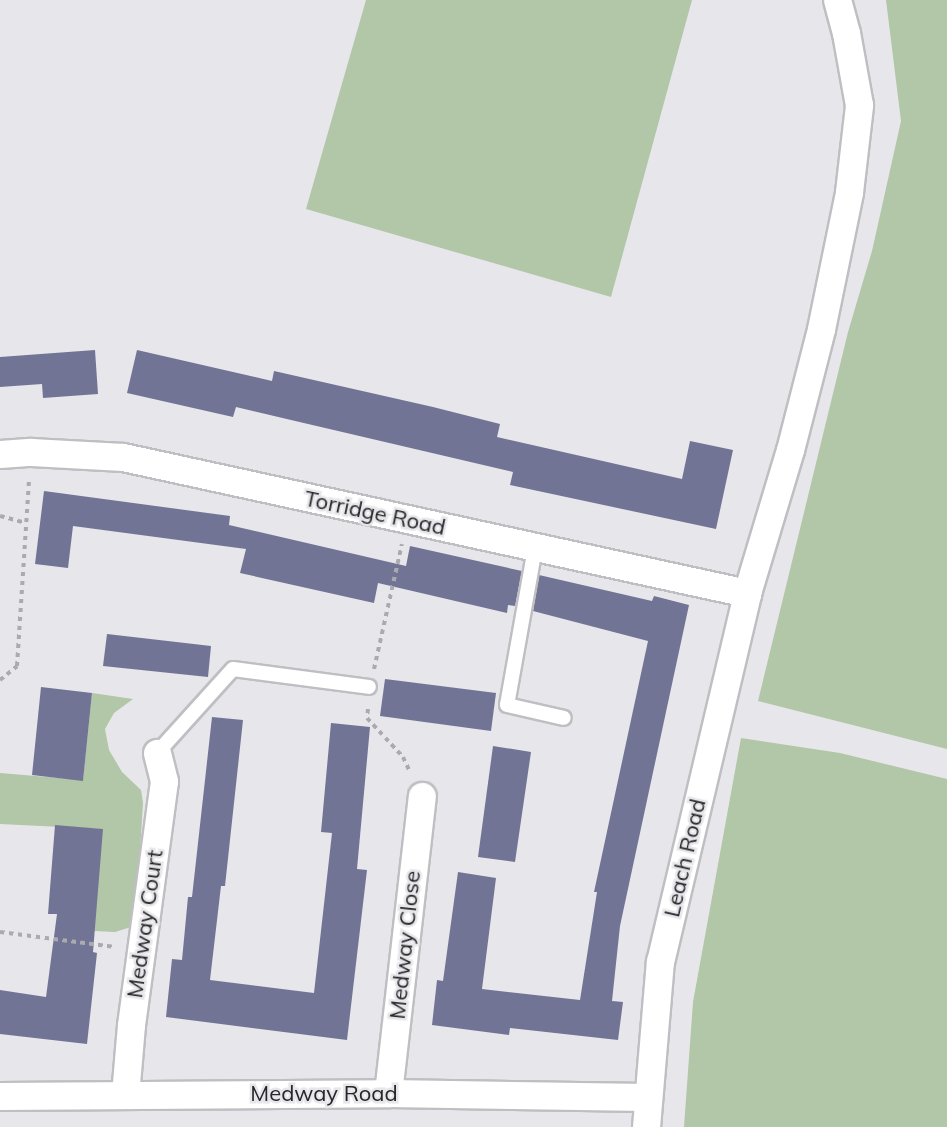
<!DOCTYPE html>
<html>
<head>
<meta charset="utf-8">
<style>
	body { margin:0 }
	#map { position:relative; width:947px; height:1127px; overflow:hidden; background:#e7e6eb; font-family:Mulish,sans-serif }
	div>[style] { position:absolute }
	.green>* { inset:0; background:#b2c6a8 }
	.building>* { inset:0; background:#727495 }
	.path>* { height:4px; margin-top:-2px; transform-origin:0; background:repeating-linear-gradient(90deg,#abaaae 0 4.5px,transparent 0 9px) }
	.roads { filter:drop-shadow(2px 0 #bfbfc3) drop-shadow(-2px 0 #bfbfc3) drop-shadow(0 2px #bfbfc3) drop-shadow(0 -2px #bfbfc3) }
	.lane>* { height:14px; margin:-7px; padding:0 7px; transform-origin:7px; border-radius:7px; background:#fff }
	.street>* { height:27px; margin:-13.5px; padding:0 13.5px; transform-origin:13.5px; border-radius:13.5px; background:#fff }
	span { translate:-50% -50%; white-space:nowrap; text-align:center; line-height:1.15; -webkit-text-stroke:5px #e7e6eb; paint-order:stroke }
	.street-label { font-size:22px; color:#272729 }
</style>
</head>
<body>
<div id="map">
	<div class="green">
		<div style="clip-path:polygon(366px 0,692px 0,611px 297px,306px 209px)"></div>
		<div style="clip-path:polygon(886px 0,947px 0,947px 749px,758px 701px,848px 332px,872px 251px,901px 121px)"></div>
		<div style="clip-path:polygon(92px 693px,133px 699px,114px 713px,105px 729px,109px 750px,122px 772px,141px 790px,143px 803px,137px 899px,131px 927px,115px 932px,94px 931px,102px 829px,0 824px,0 773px,83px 780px)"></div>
		<div style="clip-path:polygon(741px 738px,840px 753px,947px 779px,947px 1127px,684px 1127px,693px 1002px)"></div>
	</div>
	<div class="building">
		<div style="clip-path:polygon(95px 350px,98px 394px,43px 398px,42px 384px,0 387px,0 357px)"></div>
		<div style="clip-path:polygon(137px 350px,272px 381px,274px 371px,433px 407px,500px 424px,497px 437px,682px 479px,690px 441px,733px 450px,716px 529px,510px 485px,513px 472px,291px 420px,236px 407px,233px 417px,127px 393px)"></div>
		<div style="clip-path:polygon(44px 491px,230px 516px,229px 525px,406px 566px,410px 546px,522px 571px,515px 606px,508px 605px,507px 613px,378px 583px,374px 603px,240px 573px,246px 549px,73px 526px,68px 568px,35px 564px)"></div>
		<div style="clip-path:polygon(539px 575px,652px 601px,654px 596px,689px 605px,620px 926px,612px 1001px,623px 1002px,618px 1040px,510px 1028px,509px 1035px,432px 1025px,437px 980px,443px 981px,458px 872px,496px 878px,482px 989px,580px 1000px,597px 892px,594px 892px,648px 641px,533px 611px)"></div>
		<div style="clip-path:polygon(107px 634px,211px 646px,208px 677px,103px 666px)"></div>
		<div style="clip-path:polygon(385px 679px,496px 693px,491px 731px,380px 716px)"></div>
		<div style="clip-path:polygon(41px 687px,92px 693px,83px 781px,32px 775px)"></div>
		<div style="clip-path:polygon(212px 717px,243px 720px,225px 886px,221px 886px,210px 980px,314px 993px,332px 833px,321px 832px,331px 723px,370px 727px,357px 869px,367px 870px,347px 1040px,166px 1017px,172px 959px,182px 960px,188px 897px,192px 897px)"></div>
		<div style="clip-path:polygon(493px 746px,531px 752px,515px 862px,478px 857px)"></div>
		<div style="clip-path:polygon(55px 825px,103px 829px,93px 952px,97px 953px,87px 1044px,0 1034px,0 990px,46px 997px,57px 914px,48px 914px)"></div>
	</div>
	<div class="path">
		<div style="left:0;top:516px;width:27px;rotate:15deg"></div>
		<div style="left:374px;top:669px;width:128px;rotate:-77.4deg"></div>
		<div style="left:0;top:680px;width:22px;rotate:-39deg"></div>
		<div style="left:17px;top:666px;width:187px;rotate:-86.3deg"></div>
		<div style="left:368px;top:709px;width:9px;rotate:96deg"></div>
		<div style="left:367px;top:718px;width:53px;rotate:47.3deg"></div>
		<div style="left:403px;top:757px;width:17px;rotate:65deg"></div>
		<div style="left:0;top:932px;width:116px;rotate:7.4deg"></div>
	</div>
	<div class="roads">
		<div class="lane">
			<div style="left:535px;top:548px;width:159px;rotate:100.1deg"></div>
			<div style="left:507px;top:705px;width:58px;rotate:12.8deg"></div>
			<div style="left:157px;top:753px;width:113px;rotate:-47.9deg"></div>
			<div style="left:233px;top:669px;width:137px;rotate:7.5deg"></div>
		</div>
		<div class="street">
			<div style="left:0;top:454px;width:31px;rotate:-4deg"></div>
			<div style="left:31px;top:452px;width:92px;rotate:3.1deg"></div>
			<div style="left:123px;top:457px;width:639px;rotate:12.3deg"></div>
			<div style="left:388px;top:1093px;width:299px;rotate:-83.5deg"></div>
			<div style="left:125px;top:1095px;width:70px;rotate:-85.1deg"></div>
			<div style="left:131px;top:1025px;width:246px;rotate:-82.3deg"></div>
			<div style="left:164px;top:781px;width:29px;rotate:-104deg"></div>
			<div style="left:0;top:1096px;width:388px;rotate:-0.4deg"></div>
			<div style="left:388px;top:1093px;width:259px;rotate:0.9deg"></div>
			<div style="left:646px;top:1127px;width:166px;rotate:-85.2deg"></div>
			<div style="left:660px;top:962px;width:379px;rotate:-76.7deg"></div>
			<div style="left:747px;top:593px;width:149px;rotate:-73.3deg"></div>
			<div style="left:790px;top:450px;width:125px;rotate:-75.6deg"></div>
			<div style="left:821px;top:329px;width:140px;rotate:-78.4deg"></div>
			<div style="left:849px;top:192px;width:88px;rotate:-83.4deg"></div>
			<div style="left:859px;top:105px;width:73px;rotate:-100.2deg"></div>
			<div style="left:846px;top:33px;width:34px;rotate:-105deg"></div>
		</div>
	</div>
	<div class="street-label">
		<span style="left:375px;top:513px;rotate:12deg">Torridge Road</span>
		<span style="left:685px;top:858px;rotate:-77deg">Leach Road</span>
		<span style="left:145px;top:924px;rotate:-82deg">Medway Court</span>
		<span style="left:405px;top:945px;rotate:-84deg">Medway Close</span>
		<span style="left:324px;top:1094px">Medway Road</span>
	</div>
</div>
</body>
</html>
